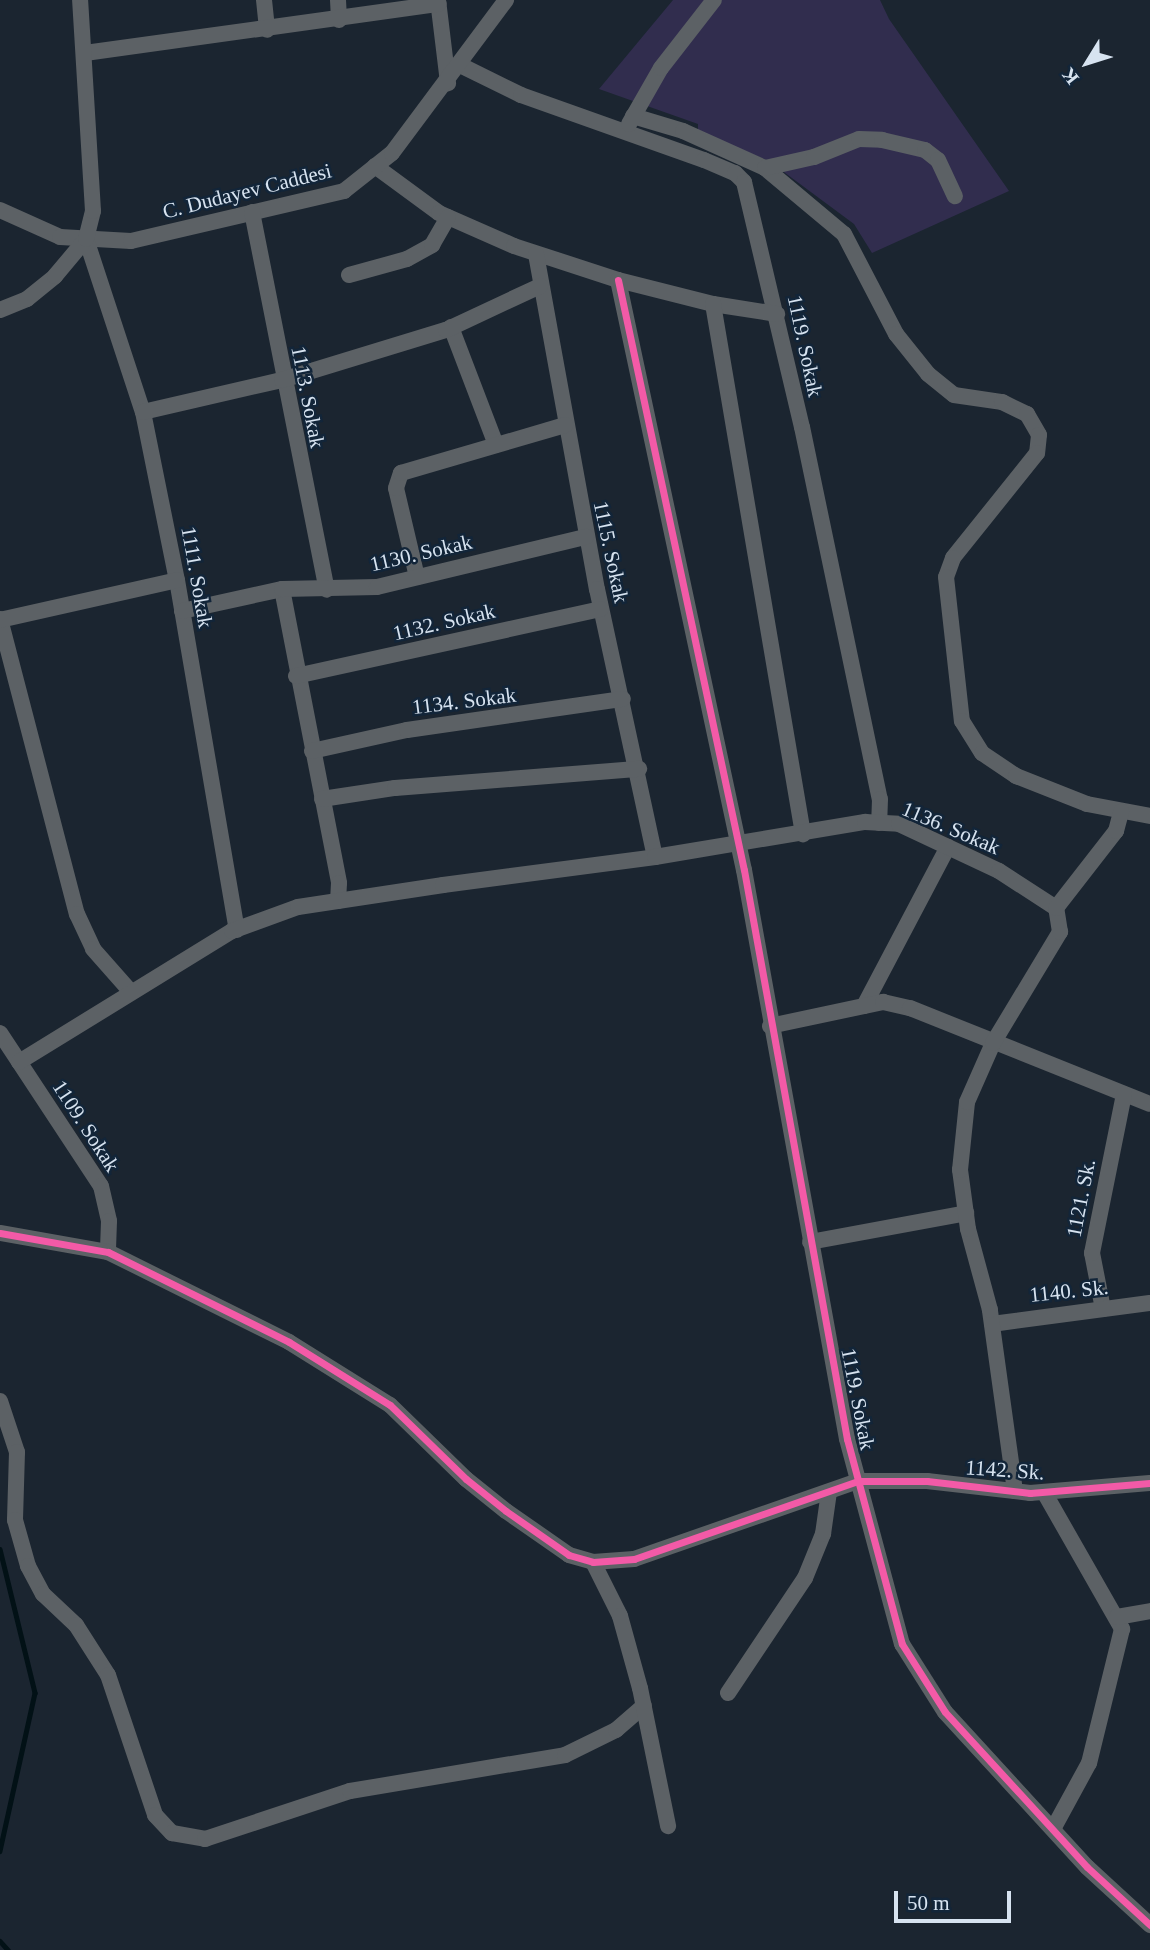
<!DOCTYPE html>
<html>
<head>
<meta charset="utf-8">
<style>
	body { margin:0 }
	#map { position:relative; width:1150px; height:1950px; overflow:hidden; background:#1b2530; font-family:"Times New Roman",serif }
	div>[style] { position:absolute }
	.green>* { inset:0; background:#312d4e }
	.stream>* { height:4.5px; margin:-2.25px; padding:0 2.25px; transform-origin:2.25px; border-radius:2.25px; background:#021116 }
	.minor>* { height:16px; margin:-8px; padding:0 8px; transform-origin:8px; border-radius:8px; background:#5c6165 }
	.cycleway>* { height:7px; margin:-3.5px; padding:0 3.5px; transform-origin:3.5px; border-radius:3.5px; background:#f35aa7 }
	span { translate:-50% -50%; white-space:nowrap; text-align:center; line-height:1.15; -webkit-text-stroke:5px #122539; paint-order:stroke }
	.street-label { font-size:21px; color:#d7e3f0 }
	.north { position:absolute; left:1052px; top:28px; width:70px; height:70px; -webkit-text-stroke:5px #122539; paint-order:stroke; rotate:232deg; font-size:19px; font-weight:700; line-height:28px; text-align:center; color:#d7e3f0 }
	.north::after { content:''; display:block; margin:auto; width:24px; height:32px; background:#d7e3f0; clip-path:polygon(50% 0,100% 100%,50% 72%,0 100%) }
	.scale { position:absolute; left:894px; top:1891px; width:117px; height:32px; box-sizing:border-box; border:4px solid #d7e3f0; border-top:0; padding-left:9px; font-size:21px; line-height:24px; white-space:nowrap; color:#d7e3f0; -webkit-text-stroke:5px #122539; paint-order:stroke }
</style>
</head>
<body>
<div id="map">
	<div class="green">
		<div style="clip-path:polygon(673px 0,880px 0,889px 19px,1009px 191px,872px 253px,854px 224px,769px 161px,698px 132px,698px 124px,599px 89px)"></div>
	</div>
	<div class="stream">
		<div style="left:0;top:1549px;width:148px;rotate:76.3deg"></div>
		<div style="left:35px;top:1693px;width:162px;rotate:102.5deg"></div>
		<div style="left:0;top:1941px;width:12px;rotate:48deg"></div>
	</div>
	<div class="minor">
		<div style="left:264px;top:0;width:30px;rotate:84deg"></div>
		<div style="left:338px;top:0;width:20px;rotate:87deg"></div>
		<div style="left:438px;top:0;width:84px;rotate:83.1deg"></div>
		<div style="left:85px;top:53px;width:357px;rotate:-7.9deg"></div>
		<div style="left:460px;top:65px;width:68px;rotate:26.2deg"></div>
		<div style="left:521px;top:95px;width:194px;rotate:19.6deg"></div>
		<div style="left:704px;top:160px;width:34px;rotate:23deg"></div>
		<div style="left:735px;top:173px;width:13px;rotate:45deg"></div>
		<div style="left:744px;top:182px;width:252px;rotate:76.7deg"></div>
		<div style="left:802px;top:427px;width:380px;rotate:78.2deg"></div>
		<div style="left:880px;top:799px;width:24px;rotate:92deg"></div>
		<div style="left:633px;top:116px;width:52px;rotate:16.7deg"></div>
		<div style="left:683px;top:131px;width:90px;rotate:24.3deg"></div>
		<div style="left:765px;top:168px;width:103px;rotate:39.9deg"></div>
		<div style="left:844px;top:234px;width:113px;rotate:62.5deg"></div>
		<div style="left:896px;top:334px;width:51px;rotate:51.3deg"></div>
		<div style="left:928px;top:374px;width:33px;rotate:39deg"></div>
		<div style="left:954px;top:395px;width:49px;rotate:8.3deg"></div>
		<div style="left:1002px;top:402px;width:28px;rotate:26deg"></div>
		<div style="left:1027px;top:414px;width:24px;rotate:60deg"></div>
		<div style="left:1039px;top:435px;width:18px;rotate:96deg"></div>
		<div style="left:1037px;top:453px;width:134px;rotate:128.7deg"></div>
		<div style="left:953px;top:558px;width:20px;rotate:110deg"></div>
		<div style="left:946px;top:577px;width:145px;rotate:83.7deg"></div>
		<div style="left:962px;top:721px;width:38px;rotate:58deg"></div>
		<div style="left:982px;top:753px;width:41px;rotate:34.1deg"></div>
		<div style="left:1016px;top:776px;width:76px;rotate:21.5deg"></div>
		<div style="left:1087px;top:804px;width:64px;rotate:10.8deg"></div>
		<div style="left:629px;top:124px;width:64px;rotate:-60.3deg"></div>
		<div style="left:661px;top:68px;width:86px;rotate:-52.1deg"></div>
		<div style="left:375px;top:166px;width:79px;rotate:36.3deg"></div>
		<div style="left:439px;top:213px;width:82px;rotate:23.7deg"></div>
		<div style="left:514px;top:246px;width:109px;rotate:18.1deg"></div>
		<div style="left:618px;top:280px;width:98px;rotate:14.2deg"></div>
		<div style="left:713px;top:304px;width:65px;rotate:8.9deg"></div>
		<div style="left:765px;top:168px;width:50px;rotate:-12.7deg"></div>
		<div style="left:814px;top:157px;width:48px;rotate:-21.8deg"></div>
		<div style="left:859px;top:139px;width:23px;rotate:2deg"></div>
		<div style="left:882px;top:140px;width:44px;rotate:13.1deg"></div>
		<div style="left:925px;top:150px;width:16px;rotate:38deg"></div>
		<div style="left:938px;top:160px;width:40px;rotate:65deg"></div>
		<div style="left:0;top:210px;width:66px;rotate:24.2deg"></div>
		<div style="left:60px;top:237px;width:71px;rotate:3.2deg"></div>
		<div style="left:131px;top:241px;width:219px;rotate:-13.2deg"></div>
		<div style="left:344px;top:191px;width:61px;rotate:-38.4deg"></div>
		<div style="left:392px;top:153px;width:191px;rotate:-53.3deg"></div>
		<div style="left:252px;top:212px;width:385px;rotate:78.8deg"></div>
		<div style="left:86px;top:239px;width:182px;rotate:71.8deg"></div>
		<div style="left:143px;top:412px;width:171px;rotate:78.6deg"></div>
		<div style="left:177px;top:580px;width:355px;rotate:80.3deg"></div>
		<div style="left:536px;top:254px;width:341px;rotate:79.7deg"></div>
		<div style="left:597px;top:589px;width:274px;rotate:77.8deg"></div>
		<div style="left:349px;top:275px;width:60px;rotate:-15.4deg"></div>
		<div style="left:407px;top:259px;width:29px;rotate:-29deg"></div>
		<div style="left:432px;top:245px;width:32px;rotate:-60deg"></div>
		<div style="left:618px;top:280px;width:603px;rotate:77.95deg"></div>
		<div style="left:744px;top:870px;width:578px;rotate:79.74deg"></div>
		<div style="left:847px;top:1439px;width:212px;rotate:75deg"></div>
		<div style="left:902px;top:1644px;width:80px;rotate:57.7deg"></div>
		<div style="left:945px;top:1712px;width:210px;rotate:47.5deg"></div>
		<div style="left:1087px;top:1867px;width:86px;rotate:42.6deg"></div>
		<div style="left:713px;top:304px;width:538px;rotate:80.36deg"></div>
		<div style="left:0;top:310px;width:29px;rotate:-22deg"></div>
		<div style="left:27px;top:299px;width:36px;rotate:-39deg"></div>
		<div style="left:55px;top:276px;width:48px;rotate:-50deg"></div>
		<div style="left:86px;top:239px;width:29px;rotate:-76deg"></div>
		<div style="left:93px;top:211px;width:211px;rotate:-93.5deg"></div>
		<div style="left:451px;top:327px;width:126px;rotate:69.1deg"></div>
		<div style="left:143px;top:412px;width:143px;rotate:-13deg"></div>
		<div style="left:282px;top:380px;width:171px;rotate:-17deg"></div>
		<div style="left:446px;top:330px;width:104px;rotate:-25.1deg"></div>
		<div style="left:417px;top:577px;width:91px;rotate:-103.3deg"></div>
		<div style="left:396px;top:488px;width:16px;rotate:-72deg"></div>
		<div style="left:401px;top:473px;width:171px;rotate:-16.3deg"></div>
		<div style="left:282px;top:589px;width:299px;rotate:79deg"></div>
		<div style="left:339px;top:883px;width:18px;rotate:93deg"></div>
		<div style="left:182px;top:611px;width:102px;rotate:-12.4deg"></div>
		<div style="left:282px;top:589px;width:95px;rotate:-1.2deg"></div>
		<div style="left:377px;top:587px;width:215px;rotate:-13.5deg"></div>
		<div style="left:0;top:619px;width:305px;rotate:75.4deg"></div>
		<div style="left:77px;top:914px;width:38px;rotate:65deg"></div>
		<div style="left:93px;top:949px;width:57px;rotate:48.5deg"></div>
		<div style="left:0;top:620px;width:181px;rotate:-12.7deg"></div>
		<div style="left:296px;top:676px;width:312px;rotate:-12.4deg"></div>
		<div style="left:312px;top:751px;width:97px;rotate:-12.5deg"></div>
		<div style="left:407px;top:730px;width:218px;rotate:-8.2deg"></div>
		<div style="left:322px;top:799px;width:74px;rotate:-8.6deg"></div>
		<div style="left:395px;top:788px;width:245px;rotate:-4.5deg"></div>
		<div style="left:864px;top:1006px;width:180px;rotate:-62.2deg"></div>
		<div style="left:770px;top:1026px;width:116px;rotate:-12deg"></div>
		<div style="left:883px;top:1002px;width:28px;rotate:13deg"></div>
		<div style="left:910px;top:1008px;width:258px;rotate:21.8deg"></div>
		<div style="left:0;top:1033px;width:183px;rotate:56.6deg"></div>
		<div style="left:101px;top:1186px;width:36px;rotate:77deg"></div>
		<div style="left:109px;top:1221px;width:31px;rotate:92deg"></div>
		<div style="left:19px;top:1062px;width:250px;rotate:-31.6deg"></div>
		<div style="left:232px;top:931px;width:70px;rotate:-20deg"></div>
		<div style="left:298px;top:907px;width:147px;rotate:-8.6deg"></div>
		<div style="left:443px;top:885px;width:214px;rotate:-7.5deg"></div>
		<div style="left:655px;top:857px;width:213px;rotate:-9.5deg"></div>
		<div style="left:865px;top:822px;width:34px;rotate:3deg"></div>
		<div style="left:899px;top:824px;width:110px;rotate:25.2deg"></div>
		<div style="left:999px;top:871px;width:68px;rotate:33deg"></div>
		<div style="left:0;top:1233px;width:110px;rotate:10deg"></div>
		<div style="left:108px;top:1252px;width:202px;rotate:26.4deg"></div>
		<div style="left:289px;top:1342px;width:119px;rotate:32deg"></div>
		<div style="left:390px;top:1405px;width:106px;rotate:44.2deg"></div>
		<div style="left:466px;top:1479px;width:51px;rotate:38.7deg"></div>
		<div style="left:506px;top:1511px;width:77px;rotate:34.9deg"></div>
		<div style="left:569px;top:1555px;width:25px;rotate:16deg"></div>
		<div style="left:593px;top:1562px;width:41px;rotate:-4.2deg"></div>
		<div style="left:634px;top:1559px;width:237px;rotate:-19.2deg"></div>
		<div style="left:858px;top:1481px;width:69px"></div>
		<div style="left:927px;top:1481px;width:104px;rotate:6.6deg"></div>
		<div style="left:1030px;top:1493px;width:120px;rotate:-4.8deg"></div>
		<div style="left:810px;top:1242px;width:159px;rotate:-10.5deg"></div>
		<div style="left:1103px;top:1309px;width:57px;rotate:-101.1deg"></div>
		<div style="left:1092px;top:1253px;width:162px;rotate:-78.6deg"></div>
		<div style="left:992px;top:1324px;width:159px;rotate:-7.6deg"></div>
		<div style="left:0;top:1401px;width:54px;rotate:71.6deg"></div>
		<div style="left:17px;top:1452px;width:68px;rotate:91.7deg"></div>
		<div style="left:15px;top:1520px;width:48px;rotate:74.2deg"></div>
		<div style="left:28px;top:1566px;width:32px;rotate:62deg"></div>
		<div style="left:43px;top:1594px;width:45px;rotate:43.2deg"></div>
		<div style="left:76px;top:1625px;width:59px;rotate:57.4deg"></div>
		<div style="left:108px;top:1675px;width:148px;rotate:71.4deg"></div>
		<div style="left:155px;top:1815px;width:25px;rotate:47deg"></div>
		<div style="left:172px;top:1833px;width:34px;rotate:10deg"></div>
		<div style="left:205px;top:1839px;width:153px;rotate:-18.3deg"></div>
		<div style="left:350px;top:1791px;width:218px;rotate:-9.5deg"></div>
		<div style="left:565px;top:1755px;width:57px;rotate:-26.1deg"></div>
		<div style="left:616px;top:1730px;width:37px;rotate:-41deg"></div>
		<div style="left:1015px;top:1491px;width:183px;rotate:-97.9deg"></div>
		<div style="left:990px;top:1310px;width:84px;rotate:-105.2deg"></div>
		<div style="left:968px;top:1229px;width:60px;rotate:-97.7deg"></div>
		<div style="left:960px;top:1170px;width:68px;rotate:-84.1deg"></div>
		<div style="left:967px;top:1102px;width:64px;rotate:-66.2deg"></div>
		<div style="left:993px;top:1043px;width:130px;rotate:-58.9deg"></div>
		<div style="left:1060px;top:932px;width:24px;rotate:-99deg"></div>
		<div style="left:1056px;top:908px;width:98px;rotate:-52.1deg"></div>
		<div style="left:1116px;top:831px;width:20px;rotate:-75deg"></div>
		<div style="left:1044px;top:1492px;width:158px;rotate:60.3deg"></div>
		<div style="left:1122px;top:1629px;width:138px;rotate:103.8deg"></div>
		<div style="left:1089px;top:1763px;width:75px;rotate:118.6deg"></div>
		<div style="left:593px;top:1562px;width:60px;rotate:63.4deg"></div>
		<div style="left:620px;top:1616px;width:75px;rotate:74.5deg"></div>
		<div style="left:640px;top:1688px;width:141px;rotate:78.5deg"></div>
		<div style="left:1117px;top:1617px;width:34px;rotate:-10deg"></div>
		<div style="left:728px;top:1693px;width:138px;rotate:-56.2deg"></div>
		<div style="left:805px;top:1578px;width:48px;rotate:-67.8deg"></div>
		<div style="left:823px;top:1534px;width:42px;rotate:-81.9deg"></div>
	</div>
	<div class="cycleway">
		<div style="left:618px;top:280px;width:603px;rotate:77.95deg"></div>
		<div style="left:744px;top:870px;width:578px;rotate:79.74deg"></div>
		<div style="left:847px;top:1439px;width:212px;rotate:75deg"></div>
		<div style="left:902px;top:1644px;width:80px;rotate:57.7deg"></div>
		<div style="left:945px;top:1712px;width:210px;rotate:47.5deg"></div>
		<div style="left:1087px;top:1867px;width:86px;rotate:42.6deg"></div>
		<div style="left:0;top:1233px;width:110px;rotate:10deg"></div>
		<div style="left:108px;top:1252px;width:202px;rotate:26.4deg"></div>
		<div style="left:289px;top:1342px;width:119px;rotate:32deg"></div>
		<div style="left:390px;top:1405px;width:106px;rotate:44.2deg"></div>
		<div style="left:466px;top:1479px;width:51px;rotate:38.7deg"></div>
		<div style="left:506px;top:1511px;width:77px;rotate:34.9deg"></div>
		<div style="left:569px;top:1555px;width:25px;rotate:16deg"></div>
		<div style="left:593px;top:1562px;width:41px;rotate:-4.2deg"></div>
		<div style="left:634px;top:1559px;width:237px;rotate:-19.2deg"></div>
		<div style="left:858px;top:1481px;width:69px"></div>
		<div style="left:927px;top:1481px;width:104px;rotate:6.6deg"></div>
		<div style="left:1030px;top:1493px;width:120px;rotate:-4.8deg"></div>
	</div>
	<div class="street-label">
		<span style="left:247px;top:191px;rotate:-14deg">C. Dudayev Caddesi</span>
		<span style="left:805px;top:346px;rotate:78deg">1119. Sokak</span>
		<span style="left:308px;top:397px;rotate:79deg">1113. Sokak</span>
		<span style="left:611px;top:552px;rotate:78deg">1115. Sokak</span>
		<span style="left:421px;top:553px;rotate:-13deg">1130. Sokak</span>
		<span style="left:197px;top:577px;rotate:80deg">1111. Sokak</span>
		<span style="left:444px;top:622px;rotate:-13deg">1132. Sokak</span>
		<span style="left:464px;top:701px;rotate:-7deg">1134. Sokak</span>
		<span style="left:951px;top:828px;rotate:23deg">1136. Sokak</span>
		<span style="left:86px;top:1126px;rotate:57deg">1109. Sokak</span>
		<span style="left:1081px;top:1198px;rotate:-79deg">1121. Sk.</span>
		<span style="left:1069px;top:1291px;rotate:-6deg">1140. Sk.</span>
		<span style="left:858px;top:1399px;rotate:79deg">1119. Sokak</span>
		<span style="left:1005px;top:1470px;rotate:4deg">1142. Sk.</span>
	</div>
	<div class="north">K</div>
	<div class="scale">50 m</div>
</div>
</body>
</html>
